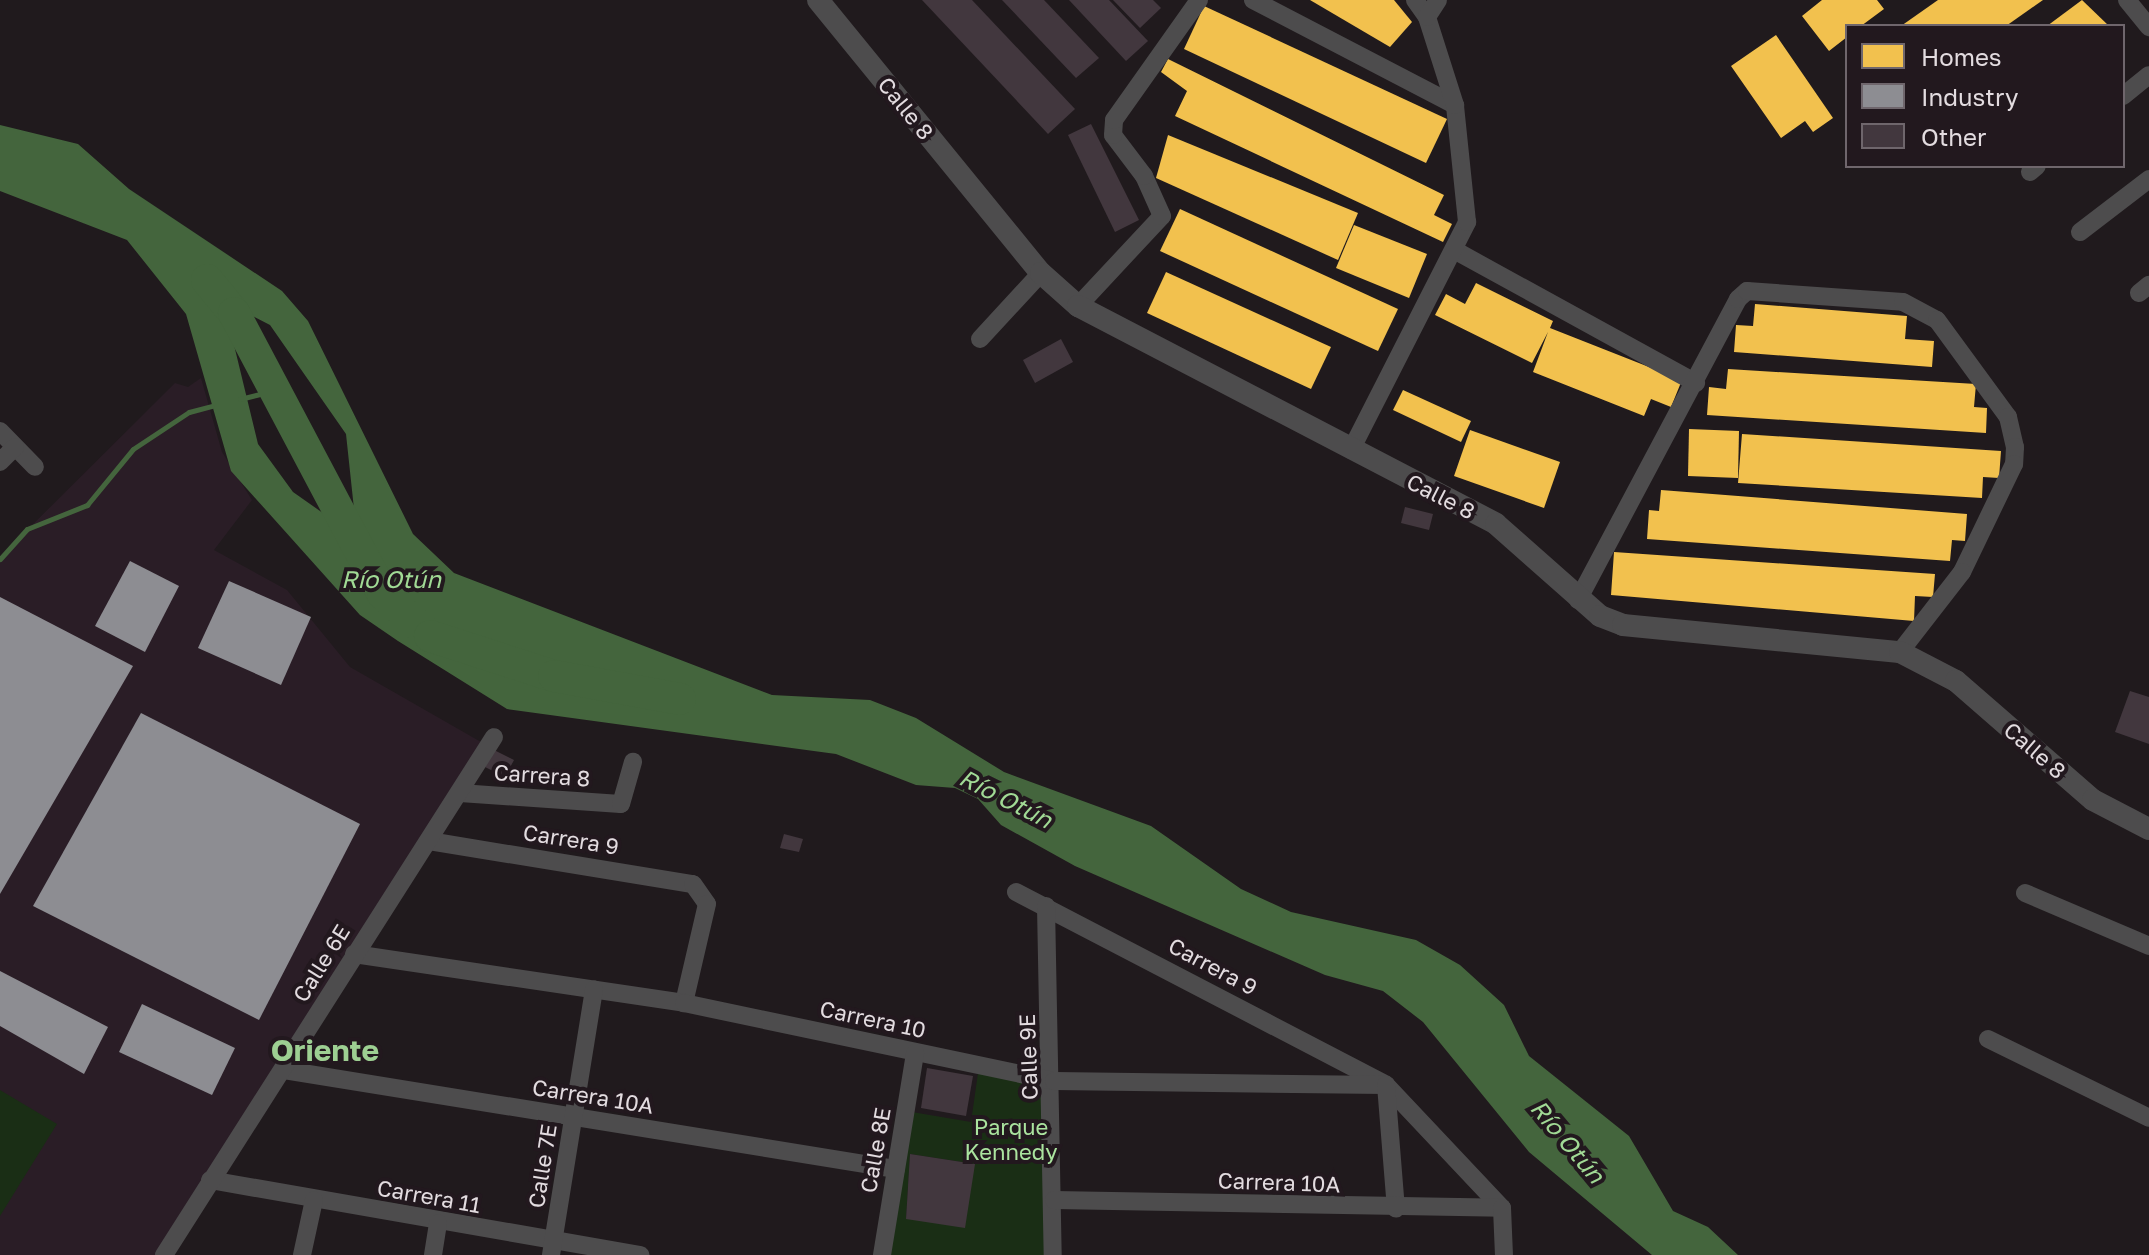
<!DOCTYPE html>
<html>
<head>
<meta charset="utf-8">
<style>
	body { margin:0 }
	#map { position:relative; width:2149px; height:1255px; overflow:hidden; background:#201a1d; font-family:"Golos Text",sans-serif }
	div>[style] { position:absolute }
	.built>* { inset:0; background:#2a1d26 }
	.green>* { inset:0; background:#1a2e15 }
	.water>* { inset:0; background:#44653d }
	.homes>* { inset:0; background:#f2c14e }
	.industry>* { inset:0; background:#8d8d92 }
	.stream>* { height:5px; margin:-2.5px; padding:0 2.5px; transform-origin:2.5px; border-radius:2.5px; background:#44653d }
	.river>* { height:32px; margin:-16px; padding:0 16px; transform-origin:16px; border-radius:16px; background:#44653d }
	.building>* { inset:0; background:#42373e }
	.minor>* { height:18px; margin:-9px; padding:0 9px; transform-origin:9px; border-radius:9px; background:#4d4c4d }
	.tertiary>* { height:22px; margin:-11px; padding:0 11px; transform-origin:11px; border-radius:11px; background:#4d4c4d }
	span { translate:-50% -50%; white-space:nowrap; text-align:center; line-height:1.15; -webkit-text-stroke:8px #22181e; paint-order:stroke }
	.street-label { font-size:22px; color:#e3dce0 }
	.park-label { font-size:22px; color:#abe49f }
	.water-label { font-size:24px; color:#a1da95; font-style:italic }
	.district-label { font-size:30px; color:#9dcf92; font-weight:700 }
	.legend { position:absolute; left:1845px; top:24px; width:280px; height:144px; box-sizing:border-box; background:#22181e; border:2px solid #6f666c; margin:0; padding:10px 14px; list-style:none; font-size:24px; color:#e3dce0 }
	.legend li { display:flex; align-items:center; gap:16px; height:40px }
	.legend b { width:40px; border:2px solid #6f666c }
</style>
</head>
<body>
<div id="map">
	<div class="built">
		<div style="clip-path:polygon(201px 378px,222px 452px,252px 500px,214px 550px,287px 590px,350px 667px,488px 746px,164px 1255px,0 1255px,0 557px,175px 383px,188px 387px)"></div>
	</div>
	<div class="green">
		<div style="clip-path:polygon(evenodd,979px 1066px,1054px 1081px,1053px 1255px,882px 1255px,906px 1111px,971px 1122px,979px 1066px,910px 1154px,975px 1164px,906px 1219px,910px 1154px)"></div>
		<div style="clip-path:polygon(0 1090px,57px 1124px,0 1216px)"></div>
	</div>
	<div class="water">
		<div style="clip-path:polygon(evenodd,0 125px,78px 144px,129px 189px,282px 291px,308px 321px,413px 534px,454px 573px,772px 695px,870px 700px,916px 718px,1004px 772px,1151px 826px,1241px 889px,1291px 912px,1416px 940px,1460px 965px,1504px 1005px,1529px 1056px,1629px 1136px,1673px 1211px,1708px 1227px,1738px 1255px,1652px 1255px,1529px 1152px,1423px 1022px,1383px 991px,1325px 975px,1075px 866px,1001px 825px,978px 799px,955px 788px,916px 785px,836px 754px,507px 709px,398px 641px,360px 615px,231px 471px,186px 314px,127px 240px,0 191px,0 125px,241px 310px,270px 325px,346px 434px,357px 537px,293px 492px,258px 444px,227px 316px,241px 310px,0 125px,432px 634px,575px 667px,637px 693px,628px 700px,512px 676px,470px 663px,432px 634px)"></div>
	</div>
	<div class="homes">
		<div style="clip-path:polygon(1310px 0,1394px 0,1412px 22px,1390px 47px)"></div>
		<div style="clip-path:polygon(1822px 0,1877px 0,1884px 9px,1861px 26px,1847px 26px,1847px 37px,1829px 51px,1802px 16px)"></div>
		<div style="clip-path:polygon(1938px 0,2043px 0,2006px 26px,1901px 26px)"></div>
		<div style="clip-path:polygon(2082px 0,2109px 26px,2047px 26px)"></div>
		<div style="clip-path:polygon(1204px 6px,1447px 119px,1426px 163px,1184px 49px)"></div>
		<div style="clip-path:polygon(1776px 35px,1833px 118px,1813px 132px,1805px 121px,1781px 138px,1731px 66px)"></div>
		<div style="clip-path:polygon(1168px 59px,1444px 195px,1434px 215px,1452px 224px,1443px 242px,1175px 116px,1187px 91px,1161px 72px)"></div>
		<div style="clip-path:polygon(1168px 135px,1358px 213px,1338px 260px,1156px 178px)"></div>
		<div style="clip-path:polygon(1180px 209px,1398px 309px,1378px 351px,1160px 251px)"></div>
		<div style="clip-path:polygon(1354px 225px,1427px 254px,1409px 298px,1336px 268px)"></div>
		<div style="clip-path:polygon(1166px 272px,1331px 347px,1311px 389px,1147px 313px)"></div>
		<div style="clip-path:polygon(1476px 283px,1553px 321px,1550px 328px,1682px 380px,1671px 407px,1651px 399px,1644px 416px,1533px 372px,1548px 332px,1532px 363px,1435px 315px,1446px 294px,1465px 304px)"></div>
		<div style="clip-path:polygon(1755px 304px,1907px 316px,1905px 339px,1934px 341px,1932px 367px,1734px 352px,1736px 325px,1753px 326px)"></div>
		<div style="clip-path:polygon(1728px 369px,1976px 384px,1974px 407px,1987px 408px,1986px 433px,1707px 415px,1709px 387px,1726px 389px)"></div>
		<div style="clip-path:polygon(1403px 390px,1471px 421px,1461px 442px,1393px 410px)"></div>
		<div style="clip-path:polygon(1689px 429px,1739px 431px,1738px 478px,1688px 476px)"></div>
		<div style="clip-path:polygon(1470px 430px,1560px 462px,1544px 508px,1454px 476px)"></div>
		<div style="clip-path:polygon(1742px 434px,2001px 451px,1999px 478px,1983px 477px,1982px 498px,1738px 483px)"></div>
		<div style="clip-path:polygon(1661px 490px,1967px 514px,1965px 541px,1952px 540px,1950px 561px,1647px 539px,1649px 510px,1659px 511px)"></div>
		<div style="clip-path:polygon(1614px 552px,1935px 574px,1933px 597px,1915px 596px,1914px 621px,1611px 595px)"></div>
	</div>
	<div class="industry">
		<div style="clip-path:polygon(130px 561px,179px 586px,145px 652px,95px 626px)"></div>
		<div style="clip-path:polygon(229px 581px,311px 617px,281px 685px,198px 648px)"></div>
		<div style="clip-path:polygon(0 597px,133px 666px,0 894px)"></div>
		<div style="clip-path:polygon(141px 713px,360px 824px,259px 1020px,33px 906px)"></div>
		<div style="clip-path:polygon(0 971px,108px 1027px,84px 1074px,0 1026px)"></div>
		<div style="clip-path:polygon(142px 1004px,235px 1048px,212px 1095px,119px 1052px)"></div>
	</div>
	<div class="stream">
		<div style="left:240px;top:399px;width:37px;rotate:-14deg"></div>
		<div style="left:0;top:559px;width:40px;rotate:-48deg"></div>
		<div style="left:27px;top:529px;width:65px;rotate:-21.8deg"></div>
		<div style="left:87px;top:505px;width:72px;rotate:-50.6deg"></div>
		<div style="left:133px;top:449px;width:67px;rotate:-33.5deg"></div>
		<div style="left:189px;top:412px;width:23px;rotate:-15deg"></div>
	</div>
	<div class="river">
		<div style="left:207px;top:280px;width:43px;rotate:50.7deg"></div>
		<div style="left:234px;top:313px;width:318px;rotate:62.1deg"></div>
		<div style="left:383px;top:594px;width:63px;rotate:41.8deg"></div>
		<div style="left:430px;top:636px;width:130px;rotate:17.9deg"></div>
		<div style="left:554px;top:676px;width:128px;rotate:10.3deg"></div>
	</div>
	<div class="building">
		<div style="clip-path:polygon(922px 0,972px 0,1075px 109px,1048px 134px)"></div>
		<div style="clip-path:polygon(1002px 0,1044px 0,1099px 58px,1076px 78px)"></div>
		<div style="clip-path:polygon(1069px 0,1109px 0,1148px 41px,1126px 61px)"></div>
		<div style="clip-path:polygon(1113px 0,1153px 0,1161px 8px,1140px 28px)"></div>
		<div style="clip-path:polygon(1091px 124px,1139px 220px,1115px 232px,1068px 135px)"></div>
		<div style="clip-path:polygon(1061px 339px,1073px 362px,1035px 383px,1023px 360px)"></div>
		<div style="clip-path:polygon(1405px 507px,1433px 514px,1429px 530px,1401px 523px)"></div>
		<div style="clip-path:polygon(2130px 691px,2149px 697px,2149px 744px,2115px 732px)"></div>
		<div style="clip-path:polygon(494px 750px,514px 760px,505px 777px,485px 767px)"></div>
		<div style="clip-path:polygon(784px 834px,803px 839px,799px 852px,780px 848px)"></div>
		<div style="clip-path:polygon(927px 1068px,973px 1076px,966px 1116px,921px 1108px)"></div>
		<div style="clip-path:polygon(910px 1154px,975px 1164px,965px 1228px,906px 1219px)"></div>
	</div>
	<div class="minor">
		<div style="left:1253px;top:0;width:228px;rotate:27.5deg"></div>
		<div style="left:1415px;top:0;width:21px;rotate:55deg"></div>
		<div style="left:2127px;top:0;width:35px;rotate:51deg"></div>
		<div style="left:2123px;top:96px;width:33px;rotate:-39deg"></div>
		<div style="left:2030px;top:172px;width:9px;rotate:-41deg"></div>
		<div style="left:2080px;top:232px;width:87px;rotate:-37.5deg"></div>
		<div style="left:1456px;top:251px;width:274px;rotate:28.8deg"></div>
		<div style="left:2139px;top:293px;width:13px;rotate:-39deg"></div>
		<div style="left:1078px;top:306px;width:123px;rotate:-47deg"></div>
		<div style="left:1162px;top:216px;width:44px;rotate:-114.2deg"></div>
		<div style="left:1144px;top:176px;width:51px;rotate:-127.1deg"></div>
		<div style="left:1113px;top:135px;width:15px;rotate:-86deg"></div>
		<div style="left:1114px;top:120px;width:147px;rotate:-54.7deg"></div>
		<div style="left:980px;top:339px;width:90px;rotate:-47.3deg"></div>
		<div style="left:0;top:431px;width:50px;rotate:45.8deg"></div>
		<div style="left:1351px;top:450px;width:256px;rotate:-63deg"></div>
		<div style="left:1467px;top:222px;width:118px;rotate:-95.9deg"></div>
		<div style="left:1455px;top:105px;width:92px;rotate:-107.7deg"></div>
		<div style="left:1427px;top:17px;width:20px;rotate:-57deg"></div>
		<div style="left:0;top:462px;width:21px;rotate:-45deg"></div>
		<div style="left:1578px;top:600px;width:341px;rotate:-62deg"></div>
		<div style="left:1738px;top:299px;width:12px;rotate:-42deg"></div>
		<div style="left:1747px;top:291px;width:156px;rotate:4deg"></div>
		<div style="left:1903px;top:302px;width:38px;rotate:28deg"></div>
		<div style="left:1937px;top:320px;width:120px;rotate:53.8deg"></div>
		<div style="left:2008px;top:417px;width:31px;rotate:77deg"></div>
		<div style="left:2015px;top:447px;width:17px;rotate:93deg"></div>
		<div style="left:2014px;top:464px;width:120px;rotate:115.7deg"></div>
		<div style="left:1962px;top:572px;width:101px;rotate:127.8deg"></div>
		<div style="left:460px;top:793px;width:161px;rotate:3.9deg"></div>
		<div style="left:621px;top:804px;width:44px;rotate:-74.1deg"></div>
		<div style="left:429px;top:841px;width:267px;rotate:9.3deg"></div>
		<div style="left:693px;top:884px;width:24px;rotate:55deg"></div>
		<div style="left:707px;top:904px;width:102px;rotate:103.1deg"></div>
		<div style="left:1016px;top:892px;width:417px;rotate:27.5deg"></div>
		<div style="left:1386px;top:1085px;width:169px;rotate:46.7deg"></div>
		<div style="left:2025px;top:893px;width:135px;rotate:23.1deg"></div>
		<div style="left:1046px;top:906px;width:349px;rotate:88.9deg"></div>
		<div style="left:354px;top:954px;width:334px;rotate:8.4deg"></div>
		<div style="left:684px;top:1003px;width:378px;rotate:11.9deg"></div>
		<div style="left:1054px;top:1081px;width:332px;rotate:0.7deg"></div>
		<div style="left:1988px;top:1039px;width:179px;rotate:26.1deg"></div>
		<div style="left:284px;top:1070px;width:620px;rotate:9.19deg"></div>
		<div style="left:1386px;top:1085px;width:124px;rotate:85.4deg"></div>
		<div style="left:210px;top:1180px;width:437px;rotate:9.9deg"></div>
		<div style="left:1054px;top:1200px;width:448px;rotate:1deg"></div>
		<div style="left:1502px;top:1208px;width:47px;rotate:87.6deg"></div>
		<div style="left:164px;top:1255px;width:614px;rotate:-57.5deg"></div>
		<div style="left:302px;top:1255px;width:56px;rotate:-77.7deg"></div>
		<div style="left:433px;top:1255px;width:32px;rotate:-81deg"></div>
		<div style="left:551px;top:1255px;width:269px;rotate:-80.8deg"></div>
		<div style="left:882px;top:1255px;width:205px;rotate:-80.7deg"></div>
	</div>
	<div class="tertiary">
		<div style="left:818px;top:0;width:353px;rotate:50.8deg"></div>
		<div style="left:1041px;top:273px;width:50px;rotate:41.7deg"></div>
		<div style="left:1078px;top:306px;width:471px;rotate:27.5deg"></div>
		<div style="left:1496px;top:524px;width:139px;rotate:41.5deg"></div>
		<div style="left:1600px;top:616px;width:25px;rotate:21deg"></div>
		<div style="left:1623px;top:625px;width:278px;rotate:5.6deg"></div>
		<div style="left:1900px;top:652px;width:63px;rotate:27.4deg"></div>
		<div style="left:1956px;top:681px;width:181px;rotate:41deg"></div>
		<div style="left:2093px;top:800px;width:63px;rotate:27.4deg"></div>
	</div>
	<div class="street-label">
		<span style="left:906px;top:108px;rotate:51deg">Calle 8</span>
		<span style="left:1441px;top:496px;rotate:27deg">Calle 8</span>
		<span style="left:2035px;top:750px;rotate:41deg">Calle 8</span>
		<span style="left:542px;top:775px;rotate:4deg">Carrera 8</span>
		<span style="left:571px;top:839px;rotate:9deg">Carrera 9</span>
		<span style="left:321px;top:963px;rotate:-58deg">Calle 6E</span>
		<span style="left:1213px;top:966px;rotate:28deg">Carrera 9</span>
		<span style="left:873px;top:1019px;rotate:12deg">Carrera 10</span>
		<span style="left:1028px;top:1057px;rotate:-92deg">Calle 9E</span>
		<span style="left:593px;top:1096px;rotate:9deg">Carrera 10A</span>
		<span style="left:875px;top:1150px;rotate:-80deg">Calle 8E</span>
		<span style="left:542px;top:1166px;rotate:-81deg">Calle 7E</span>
		<span style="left:1279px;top:1182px;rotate:2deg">Carrera 10A</span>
		<span style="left:429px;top:1196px;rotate:10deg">Carrera 11</span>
	</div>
	<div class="park-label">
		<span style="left:1011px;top:1139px">Parque<br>Kennedy</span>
	</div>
	<div class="water-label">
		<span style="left:391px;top:579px">Río Otún</span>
		<span style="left:1006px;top:798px;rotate:27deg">Río Otún</span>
		<span style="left:1568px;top:1141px;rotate:50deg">Río Otún</span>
	</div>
	<div class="district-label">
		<span style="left:325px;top:1050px">Oriente</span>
	</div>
	<ul class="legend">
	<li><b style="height:22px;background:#f2c14e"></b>Homes</li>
	<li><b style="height:22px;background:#8d8d92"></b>Industry</li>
	<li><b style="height:22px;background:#42373e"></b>Other</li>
	</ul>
</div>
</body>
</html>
